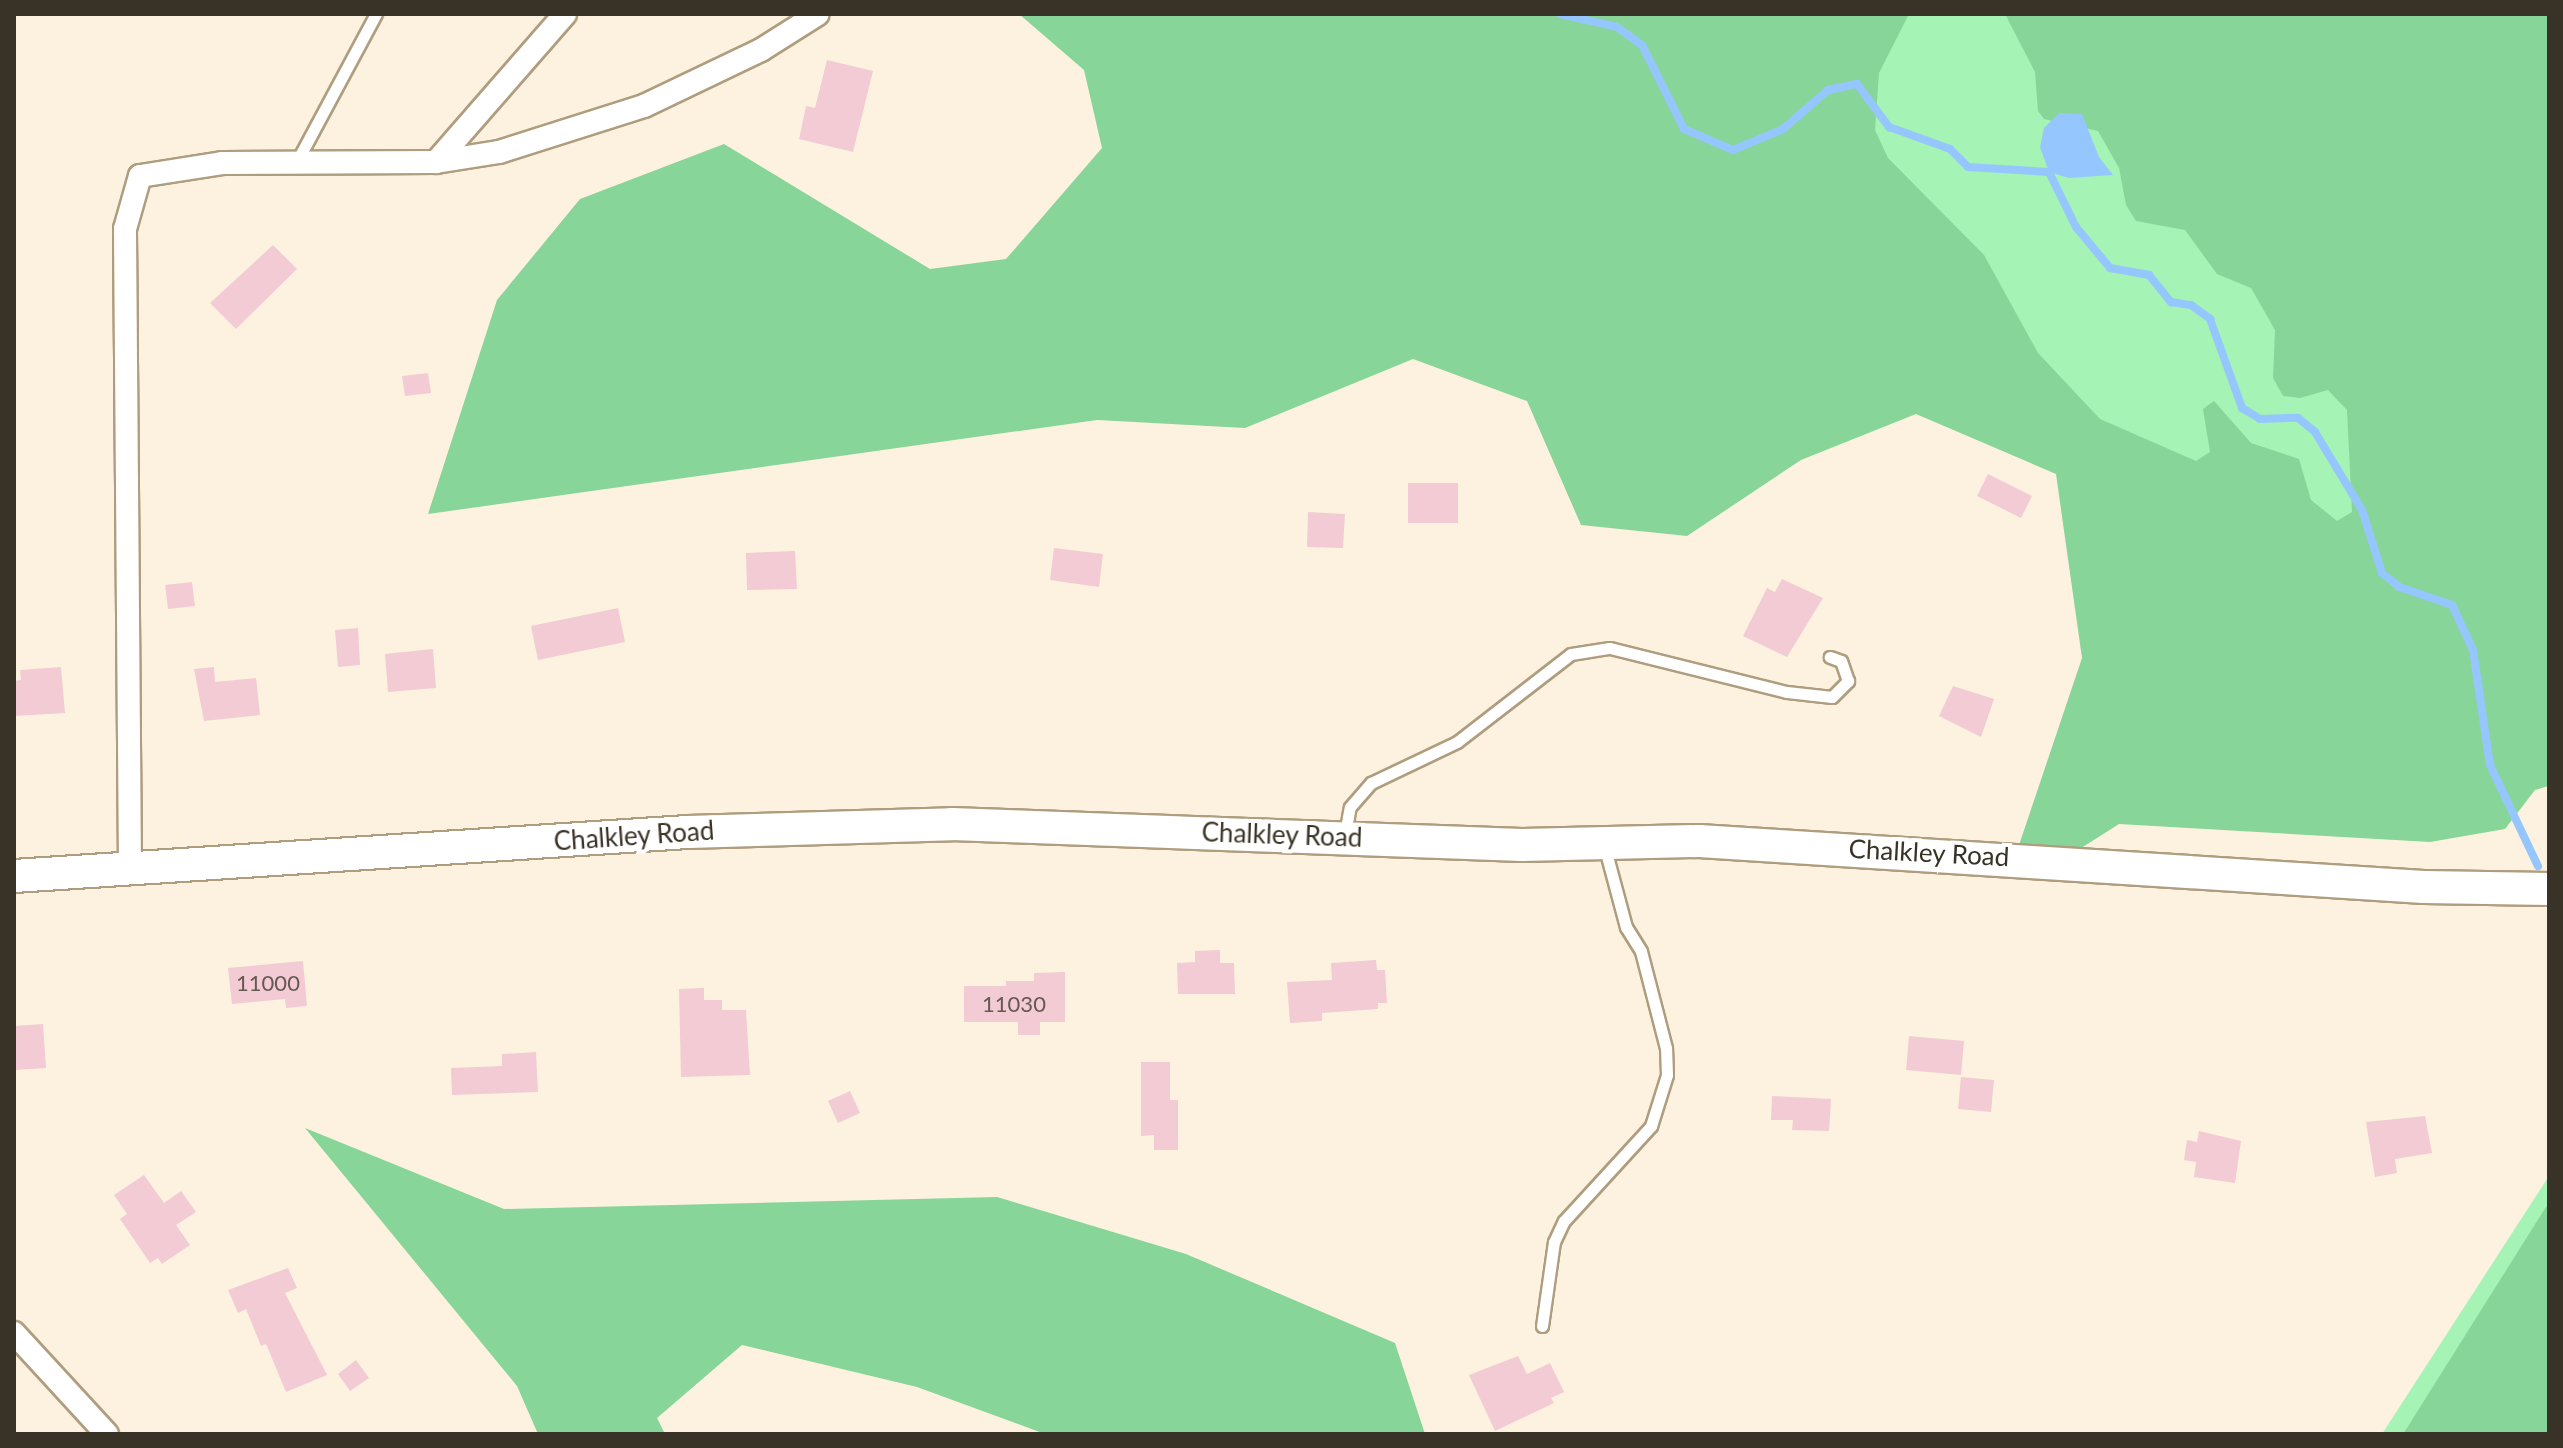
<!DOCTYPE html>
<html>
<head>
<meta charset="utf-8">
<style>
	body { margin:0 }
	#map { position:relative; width:2563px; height:1448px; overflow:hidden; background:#fdf2df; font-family:Lato,sans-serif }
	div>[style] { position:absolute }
	.green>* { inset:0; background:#a5f3b5 }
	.forest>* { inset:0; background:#87d598 }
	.water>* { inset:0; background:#95c7fe }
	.stream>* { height:8px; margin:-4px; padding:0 4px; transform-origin:4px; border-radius:4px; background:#95c7fe }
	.building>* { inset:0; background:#f2cbd5 }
	.roads { filter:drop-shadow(2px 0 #af9d7f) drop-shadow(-2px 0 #af9d7f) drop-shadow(0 2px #af9d7f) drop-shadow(0 -2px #af9d7f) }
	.lane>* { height:11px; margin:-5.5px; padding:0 5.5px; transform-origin:5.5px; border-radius:5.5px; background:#fff }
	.street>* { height:22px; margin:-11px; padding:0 11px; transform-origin:11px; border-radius:11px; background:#fff }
	.secondary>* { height:32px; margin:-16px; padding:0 16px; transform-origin:16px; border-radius:16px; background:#fff }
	span { translate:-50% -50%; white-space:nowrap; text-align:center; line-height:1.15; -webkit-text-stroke:8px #fff; paint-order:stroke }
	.number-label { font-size:22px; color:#675852 }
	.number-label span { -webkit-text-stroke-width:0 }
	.street-label { font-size:26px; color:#393226 }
	.frame { position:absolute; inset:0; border:16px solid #393226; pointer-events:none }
</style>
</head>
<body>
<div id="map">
	<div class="green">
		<div style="clip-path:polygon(1865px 14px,2049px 14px,2133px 70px,2467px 592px,2116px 447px,1916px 251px,1854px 123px)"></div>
		<div style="clip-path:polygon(2549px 1176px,2549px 1204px,2403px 1434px,2382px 1434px)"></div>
	</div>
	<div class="forest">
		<div style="clip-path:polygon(1019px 14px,1909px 14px,1879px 73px,1875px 130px,1888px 158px,1984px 255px,2038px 353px,2100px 419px,2196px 461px,2210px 452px,2203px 409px,2214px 401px,2251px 443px,2299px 459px,2311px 500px,2337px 521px,2352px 512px,2347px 410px,2328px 390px,2300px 398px,2283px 396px,2273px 378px,2275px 330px,2251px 288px,2217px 274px,2185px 230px,2136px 221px,2126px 205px,2119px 168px,2098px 131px,2044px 119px,2038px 111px,2035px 72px,2005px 14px,2549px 14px,2549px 786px,2535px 790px,2505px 829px,2430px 842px,2119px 824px,2078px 850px,2019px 845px,2082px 658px,2056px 474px,1916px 414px,1801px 460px,1687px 536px,1581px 525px,1527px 401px,1413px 359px,1245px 428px,1097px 420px,428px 514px,497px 300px,580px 199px,724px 144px,930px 269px,1006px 259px,1102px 148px,1084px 70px)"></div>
		<div style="clip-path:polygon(305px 1128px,504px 1209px,997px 1197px,1186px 1254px,1395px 1343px,1425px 1434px,1045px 1434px,917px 1387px,742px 1345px,657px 1418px,665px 1434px,538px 1434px,517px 1386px)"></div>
		<div style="clip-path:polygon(2549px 1204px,2549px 1434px,2403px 1434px,2546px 1207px)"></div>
	</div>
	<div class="water">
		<div style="clip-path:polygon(2059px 113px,2082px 114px,2099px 157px,2113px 175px,2069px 178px,2049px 172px,2040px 147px,2044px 128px)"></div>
	</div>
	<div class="stream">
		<div style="left:1560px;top:14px;width:58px;rotate:12.8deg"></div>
		<div style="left:1617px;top:27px;width:31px;rotate:36deg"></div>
		<div style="left:1642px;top:45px;width:94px;rotate:63.4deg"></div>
		<div style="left:1684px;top:129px;width:53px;rotate:23.2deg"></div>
		<div style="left:1733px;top:150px;width:54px;rotate:-22.8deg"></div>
		<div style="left:1783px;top:129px;width:60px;rotate:-40.9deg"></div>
		<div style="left:1828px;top:90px;width:30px;rotate:-12deg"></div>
		<div style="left:1857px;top:84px;width:54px;rotate:53.3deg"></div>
		<div style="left:1889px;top:127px;width:65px;rotate:19.8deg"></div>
		<div style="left:1950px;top:149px;width:25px;rotate:45deg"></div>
		<div style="left:1968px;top:167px;width:81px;rotate:3.5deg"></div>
		<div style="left:2049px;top:172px;width:61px;rotate:63.9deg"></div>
		<div style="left:2076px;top:227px;width:53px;rotate:50.3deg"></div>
		<div style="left:2110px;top:268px;width:40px;rotate:10deg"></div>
		<div style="left:2149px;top:275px;width:35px;rotate:51deg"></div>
		<div style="left:2171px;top:302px;width:20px;rotate:9deg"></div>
		<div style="left:2191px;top:305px;width:24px;rotate:36deg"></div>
		<div style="left:2210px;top:319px;width:95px;rotate:70.2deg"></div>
		<div style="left:2242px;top:408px;width:21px;rotate:31deg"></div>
		<div style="left:2260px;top:419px;width:38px;rotate:-2deg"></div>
		<div style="left:2298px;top:418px;width:22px;rotate:39deg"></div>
		<div style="left:2315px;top:432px;width:91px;rotate:58.9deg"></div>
		<div style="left:2362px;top:510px;width:66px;rotate:72.4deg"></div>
		<div style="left:2382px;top:573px;width:22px;rotate:39deg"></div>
		<div style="left:2399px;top:587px;width:56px;rotate:18.8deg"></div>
		<div style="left:2452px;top:605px;width:50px;rotate:65deg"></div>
		<div style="left:2473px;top:650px;width:116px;rotate:81.6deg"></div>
		<div style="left:2490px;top:765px;width:112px;rotate:64.6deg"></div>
	</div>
	<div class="building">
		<div style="clip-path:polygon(827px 60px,873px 71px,853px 152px,799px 139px,806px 106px,815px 108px)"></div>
		<div style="clip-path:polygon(273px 245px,297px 269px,236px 329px,210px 303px)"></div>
		<div style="clip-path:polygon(428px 373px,431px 393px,405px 396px,402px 376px)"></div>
		<div style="clip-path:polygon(1988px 474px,2032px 496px,2021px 518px,1977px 496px)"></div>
		<div style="clip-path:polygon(1408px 483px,1458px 483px,1458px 523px,1408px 523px)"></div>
		<div style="clip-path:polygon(1308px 512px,1345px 514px,1343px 548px,1307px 547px)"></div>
		<div style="clip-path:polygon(1054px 548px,1103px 554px,1099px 587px,1050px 580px)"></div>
		<div style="clip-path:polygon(795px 551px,797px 589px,747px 590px,746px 553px)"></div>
		<div style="clip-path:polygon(1782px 579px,1823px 598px,1787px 657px,1743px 636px,1767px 588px,1775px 592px)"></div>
		<div style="clip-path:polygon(192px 582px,195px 606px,168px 609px,165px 585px)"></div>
		<div style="clip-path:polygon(618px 608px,625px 642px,538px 660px,531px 626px)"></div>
		<div style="clip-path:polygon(358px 628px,360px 665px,338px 667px,335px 630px)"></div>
		<div style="clip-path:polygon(433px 649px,436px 688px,388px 692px,385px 654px)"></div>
		<div style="clip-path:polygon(61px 667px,65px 713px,14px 716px,14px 681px,21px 680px,20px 670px)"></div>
		<div style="clip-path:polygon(214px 667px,215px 682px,256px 678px,260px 715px,204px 721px,194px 669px)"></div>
		<div style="clip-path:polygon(1953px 686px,1994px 699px,1981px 737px,1939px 716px)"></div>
		<div style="clip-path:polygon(1220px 950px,1220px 963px,1234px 963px,1235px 994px,1178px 994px,1177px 963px,1195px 962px,1195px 951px)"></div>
		<div style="clip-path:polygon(1376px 960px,1377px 970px,1385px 970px,1387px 1003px,1378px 1003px,1378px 1009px,1322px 1013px,1322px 1021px,1290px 1023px,1287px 982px,1332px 980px,1331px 963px)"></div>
		<div style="clip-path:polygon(303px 961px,307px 1006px,286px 1008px,285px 999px,232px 1004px,228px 968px)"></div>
		<div style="clip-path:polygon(1065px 972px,1065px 1022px,1040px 1022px,1040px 1035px,1018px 1035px,1018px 1022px,964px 1022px,964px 986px,1006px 986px,1006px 981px,1034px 981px,1034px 973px)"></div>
		<div style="clip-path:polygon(704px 988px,704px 1000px,722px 1000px,722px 1010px,746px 1010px,750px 1075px,681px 1077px,679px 989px)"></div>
		<div style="clip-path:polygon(43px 1024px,46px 1068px,14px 1070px,14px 1026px)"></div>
		<div style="clip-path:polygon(1909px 1036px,1964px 1041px,1961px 1075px,1906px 1070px)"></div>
		<div style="clip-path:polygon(536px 1052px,538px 1092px,452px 1095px,451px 1068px,502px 1066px,502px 1054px)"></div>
		<div style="clip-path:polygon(1141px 1062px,1170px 1062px,1170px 1100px,1178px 1100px,1178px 1150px,1154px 1150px,1154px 1135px,1141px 1136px)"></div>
		<div style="clip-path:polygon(1961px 1077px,1994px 1080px,1991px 1112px,1958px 1109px)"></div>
		<div style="clip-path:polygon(850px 1091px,860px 1113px,838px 1123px,828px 1101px)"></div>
		<div style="clip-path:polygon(1772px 1096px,1831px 1099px,1829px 1131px,1792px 1130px,1793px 1120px,1771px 1120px)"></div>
		<div style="clip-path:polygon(2425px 1116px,2432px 1153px,2395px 1159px,2397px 1173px,2375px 1177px,2366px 1122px)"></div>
		<div style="clip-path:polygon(2199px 1131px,2241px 1141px,2235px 1183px,2194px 1177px,2196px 1162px,2184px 1160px,2187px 1140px,2197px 1142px)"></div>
		<div style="clip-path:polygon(144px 1175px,164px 1203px,181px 1191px,196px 1212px,176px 1225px,190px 1245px,162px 1264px,158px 1258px,150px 1263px,120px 1219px,127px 1214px,114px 1195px)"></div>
		<div style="clip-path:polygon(288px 1268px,297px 1288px,285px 1293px,327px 1375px,286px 1392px,266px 1344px,261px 1346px,246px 1309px,238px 1313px,228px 1290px)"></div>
		<div style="clip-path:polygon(1518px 1356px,1527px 1374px,1550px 1363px,1564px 1392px,1551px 1398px,1554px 1403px,1495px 1431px,1469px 1375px)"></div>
		<div style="clip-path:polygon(356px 1360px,369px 1378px,350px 1391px,338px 1374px)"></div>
	</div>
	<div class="roads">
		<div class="lane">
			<div style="left:296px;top:163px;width:169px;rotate:-61.8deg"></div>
			<div style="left:1345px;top:834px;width:27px;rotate:-80deg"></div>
			<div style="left:1350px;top:807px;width:32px;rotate:-49deg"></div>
			<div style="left:1371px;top:783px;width:95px;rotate:-25.5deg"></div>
			<div style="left:1457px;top:742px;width:144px;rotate:-37.7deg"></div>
			<div style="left:1571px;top:654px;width:39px;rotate:-9deg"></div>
			<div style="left:1610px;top:648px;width:182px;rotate:14deg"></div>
			<div style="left:1787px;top:692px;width:45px;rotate:6.3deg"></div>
			<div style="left:1832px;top:697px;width:23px;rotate:-45deg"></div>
			<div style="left:1848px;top:681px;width:21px;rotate:-109deg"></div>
			<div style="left:1841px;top:661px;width:12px;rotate:-160deg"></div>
			<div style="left:1542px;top:1326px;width:85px;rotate:-81.9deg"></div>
			<div style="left:1554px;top:1242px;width:23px;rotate:-65deg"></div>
			<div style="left:1564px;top:1221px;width:129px;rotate:-47.5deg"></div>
			<div style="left:1651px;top:1126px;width:53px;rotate:-72.6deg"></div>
			<div style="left:1667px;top:1075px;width:27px;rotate:-92deg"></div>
			<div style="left:1666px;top:1048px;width:100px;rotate:-104.5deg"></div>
			<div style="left:1641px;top:951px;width:28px;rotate:-122deg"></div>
			<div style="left:1626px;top:927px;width:85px;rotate:-105deg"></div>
		</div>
		<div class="street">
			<div style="left:436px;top:162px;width:64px;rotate:-9deg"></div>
			<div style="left:499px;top:152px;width:152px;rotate:-17.6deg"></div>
			<div style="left:644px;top:106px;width:130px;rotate:-25.6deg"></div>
			<div style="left:761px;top:50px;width:67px;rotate:-32.3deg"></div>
			<div style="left:130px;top:868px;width:639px;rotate:-90.45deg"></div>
			<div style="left:125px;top:229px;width:55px;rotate:-74.2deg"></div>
			<div style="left:140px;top:176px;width:83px;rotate:-9deg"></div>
			<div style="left:222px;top:163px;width:214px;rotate:-0.3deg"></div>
			<div style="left:436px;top:162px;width:196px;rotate:-48.9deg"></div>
			<div style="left:14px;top:1333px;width:137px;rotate:47.4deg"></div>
		</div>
		<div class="secondary">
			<div style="left:14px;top:876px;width:675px;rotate:-3.74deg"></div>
			<div style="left:688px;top:832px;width:264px;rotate:-1.7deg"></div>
			<div style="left:952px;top:824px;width:570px;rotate:2.11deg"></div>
			<div style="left:1522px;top:845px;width:177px;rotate:-1.3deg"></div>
			<div style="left:1699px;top:841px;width:726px;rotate:3.63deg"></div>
			<div style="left:2424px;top:887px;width:125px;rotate:0.9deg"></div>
		</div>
	</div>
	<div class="number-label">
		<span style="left:268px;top:983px">11000</span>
		<span style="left:1014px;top:1004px">11030</span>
	</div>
	<div class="street-label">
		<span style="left:1282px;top:835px;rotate:2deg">Chalkley Road</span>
		<span style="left:634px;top:836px;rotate:-4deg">Chalkley Road</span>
		<span style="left:1929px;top:853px;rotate:3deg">Chalkley Road</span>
	</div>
	<div class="frame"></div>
</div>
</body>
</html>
